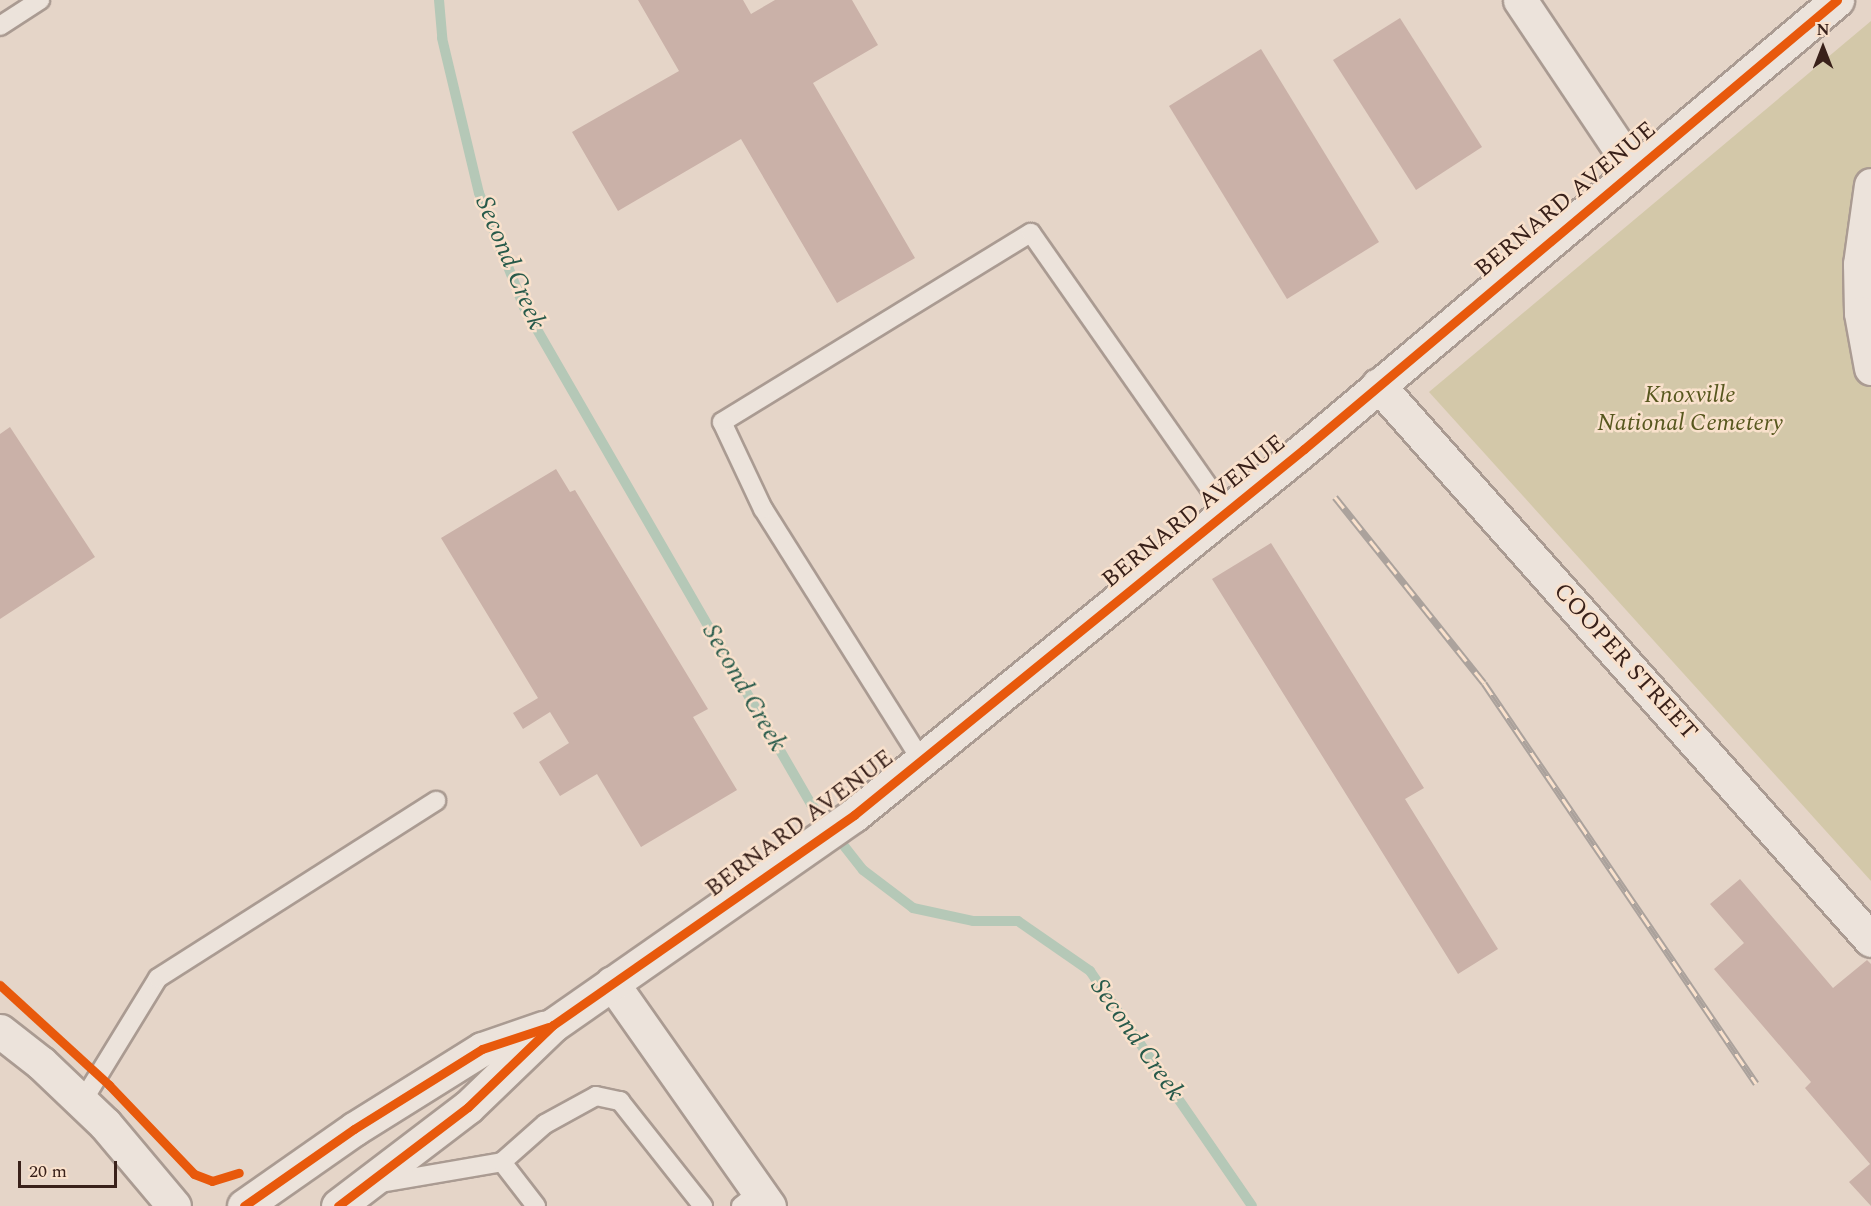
<!DOCTYPE html>
<html>
<head>
<meta charset="utf-8">
<style>
	body { margin:0 }
	#map { position:relative; width:1871px; height:1206px; overflow:hidden; background:#e5d5c8; font-family:Spectral,serif }
	div>[style] { position:absolute }
	.cemetery>* { inset:0; background:#d3c8a9 }
	.stream>* { height:10px; margin:-5px; padding:0 5px; transform-origin:5px; border-radius:5px; background:#b5c8b7 }
	.building>* { inset:0; background:#cab1a8 }
	.roads { filter:drop-shadow(2px 0 #aa9b92) drop-shadow(-2px 0 #aa9b92) drop-shadow(0 2px #aa9b92) drop-shadow(0 -2px #aa9b92) }
	.lane>* { height:18px; margin:-9px; padding:0 9px; transform-origin:9px; border-radius:9px; background:#ece3db }
	.street>* { height:33px; margin:-16.5px; padding:0 16.5px; transform-origin:16.5px; border-radius:16.5px; background:#ece3db }
	.rail>* { height:7px; margin-top:-3.5px; transform-origin:0; background:repeating-linear-gradient(90deg,#f9e1cc 0 14px,#aba29c 0 28px); box-sizing:border-box; border-block:2px solid #aba29c }
	.cycleway>* { height:9px; margin:-4.5px; padding:0 4.5px; transform-origin:4.5px; border-radius:4.5px; background:#e8590c }
	span { translate:-50% -50%; white-space:nowrap; text-align:center; line-height:1.15; -webkit-text-stroke:5px #f9e1cc; paint-order:stroke }
	.street-label { font-size:24px; color:#39211a }
	.park-label { font-size:24px; color:#57571e; font-style:italic }
	.water-label { font-size:26px; color:#275a4a; font-style:italic }
	.north { position:absolute; left:1793px; top:18px; width:60px; height:60px; -webkit-text-stroke:4px #f9e1cc; paint-order:stroke; rotate:0deg; font-size:16px; font-weight:700; line-height:24px; text-align:center; color:#39211a }
	.north::after { content:''; display:block; margin:auto; width:21px; height:27px; background:#39211a; clip-path:polygon(50% 0,100% 100%,50% 72%,0 100%) }
	.scale { position:absolute; left:18px; top:1161px; width:99px; height:27px; box-sizing:border-box; border:3px solid #39211a; border-top:0; padding-left:8px; font-size:18px; line-height:21px; white-space:nowrap; color:#39211a; -webkit-text-stroke:4px #f9e1cc; paint-order:stroke }
</style>
</head>
<body>
<div id="map">
	<div class="cemetery">
		<div style="clip-path:polygon(1871px 21px,1871px 881px,1429px 392px)"></div>
	</div>
	<div class="stream">
		<div style="left:439px;top:0;width:38px;rotate:85deg"></div>
		<div style="left:442px;top:38px;width:159px;rotate:76.6deg"></div>
		<div style="left:479px;top:193px;width:123px;rotate:68.5deg"></div>
		<div style="left:524px;top:307px;width:574px;rotate:60deg"></div>
		<div style="left:811px;top:804px;width:84px;rotate:51.8deg"></div>
		<div style="left:863px;top:870px;width:63px;rotate:37.2deg"></div>
		<div style="left:913px;top:908px;width:61px;rotate:12.2deg"></div>
		<div style="left:973px;top:921px;width:45px"></div>
		<div style="left:1018px;top:921px;width:88px;rotate:34.8deg"></div>
		<div style="left:1090px;top:971px;width:285px;rotate:55.4deg"></div>
	</div>
	<div class="building">
		<div style="clip-path:polygon(638px 0,743px 0,751px 14px,775px 0,852px 0,878px 45px,813px 83px,915px 258px,837px 303px,741px 139px,618px 211px,572px 132px,679px 71px)"></div>
		<div style="clip-path:polygon(1400px 18px,1482px 147px,1416px 190px,1333px 60px)"></div>
		<div style="clip-path:polygon(1261px 49px,1379px 242px,1287px 299px,1169px 106px)"></div>
		<div style="clip-path:polygon(10px 427px,95px 557px,0 619px,0 434px)"></div>
		<div style="clip-path:polygon(556px 469px,570px 492px,575px 490px,708px 709px,693px 717px,737px 790px,641px 847px,597px 774px,560px 796px,539px 762px,569px 743px,550px 712px,523px 729px,513px 713px,538px 698px,441px 538px)"></div>
		<div style="clip-path:polygon(1271px 543px,1424px 788px,1405px 799px,1498px 949px,1458px 974px,1212px 579px)"></div>
		<div style="clip-path:polygon(1740px 879px,1833px 988px,1867px 960px,1871px 964px,1871px 1206px,1849px 1182px,1870px 1164px,1805px 1088px,1811px 1082px,1714px 969px,1744px 943px,1710px 904px)"></div>
	</div>
	<div class="roads">
		<div class="lane">
			<div style="left:0;top:26px;width:48px;rotate:-33deg"></div>
			<div style="left:920px;top:758px;width:294px;rotate:-122.2deg"></div>
			<div style="left:763px;top:509px;width:96px;rotate:-115.2deg"></div>
			<div style="left:722px;top:422px;width:362px;rotate:-31.5deg"></div>
			<div style="left:1031px;top:233px;width:340px;rotate:55deg"></div>
			<div style="left:82px;top:1102px;width:145px;rotate:-58.5deg"></div>
			<div style="left:158px;top:978px;width:330px;rotate:-32.5deg"></div>
			<div style="left:375px;top:1184px;width:129px;rotate:-9.8deg"></div>
			<div style="left:536px;top:1206px;width:56px;rotate:-127.7deg"></div>
			<div style="left:502px;top:1162px;width:57px;rotate:-41.5deg"></div>
			<div style="left:545px;top:1124px;width:58px;rotate:-28.8deg"></div>
			<div style="left:596px;top:1096px;width:25px;rotate:12deg"></div>
			<div style="left:620px;top:1101px;width:134px;rotate:51.7deg"></div>
			<div style="left:741px;top:1206px;width:23px;rotate:-38deg"></div>
		</div>
		<div class="street">
			<div style="left:1520px;top:0;width:203px;rotate:56.2deg"></div>
			<div style="left:1871px;top:185px;width:80px;rotate:97.9deg"></div>
			<div style="left:1860px;top:264px;width:49px;rotate:88.8deg"></div>
			<div style="left:1861px;top:313px;width:56px;rotate:79.7deg"></div>
			<div style="left:1378px;top:385px;width:742px;rotate:48.39deg"></div>
			<div style="left:612px;top:983px;width:273px;rotate:54.9deg"></div>
			<div style="left:0;top:1031px;width:52px;rotate:38deg"></div>
			<div style="left:41px;top:1063px;width:88px;rotate:43.6deg"></div>
			<div style="left:105px;top:1124px;width:107px;rotate:49.9deg"></div>
			<div style="left:244px;top:1206px;width:134px;rotate:-35deg"></div>
			<div style="left:354px;top:1129px;width:151px;rotate:-32deg"></div>
			<div style="left:482px;top:1049px;width:65px;rotate:-19deg"></div>
			<div style="left:338px;top:1206px;width:163px;rotate:-37.3deg"></div>
			<div style="left:468px;top:1107px;width:118px;rotate:-44deg"></div>
			<div style="left:553px;top:1025px;width:367px;rotate:-34.9deg"></div>
			<div style="left:854px;top:815px;width:580px;rotate:-39.12deg"></div>
			<div style="left:1304px;top:449px;width:697px;rotate:-40.11deg"></div>
		</div>
	</div>
	<div class="rail">
		<div style="left:1335px;top:497px;width:238px;rotate:51.3deg"></div>
		<div style="left:1484px;top:683px;width:484px;rotate:55.8deg"></div>
	</div>
	<div class="cycleway">
		<div style="left:0;top:985px;width:148px;rotate:42.5deg"></div>
		<div style="left:109px;top:1085px;width:123px;rotate:46.3deg"></div>
		<div style="left:194px;top:1174px;width:19px;rotate:21deg"></div>
		<div style="left:212px;top:1181px;width:28px;rotate:-17deg"></div>
		<div style="left:244px;top:1206px;width:134px;rotate:-35deg"></div>
		<div style="left:354px;top:1129px;width:151px;rotate:-32deg"></div>
		<div style="left:482px;top:1049px;width:70px;rotate:-18.4deg"></div>
		<div style="left:338px;top:1206px;width:163px;rotate:-37.3deg"></div>
		<div style="left:468px;top:1107px;width:118px;rotate:-44deg"></div>
		<div style="left:553px;top:1025px;width:367px;rotate:-34.9deg"></div>
		<div style="left:854px;top:815px;width:580px;rotate:-39.12deg"></div>
		<div style="left:1304px;top:449px;width:697px;rotate:-40.11deg"></div>
	</div>
	<div class="street-label">
		<span style="left:1566px;top:200px;rotate:-40deg">BERNARD AVENUE</span>
		<span style="left:1194px;top:512px;rotate:-39deg">BERNARD AVENUE</span>
		<span style="left:1625px;top:662px;rotate:48deg">COOPER STREET</span>
		<span style="left:800px;top:824px;rotate:-37deg">BERNARD AVENUE</span>
	</div>
	<div class="park-label">
		<span style="left:1690px;top:410px">Knoxville<br>National Cemetery</span>
	</div>
	<div class="water-label">
		<span style="left:510px;top:263px;rotate:67deg">Second Creek</span>
		<span style="left:744px;top:688px;rotate:60deg">Second Creek</span>
		<span style="left:1137px;top:1040px;rotate:55deg">Second Creek</span>
	</div>
	<div class="north">N</div>
	<div class="scale">20 m</div>
</div>
</body>
</html>
